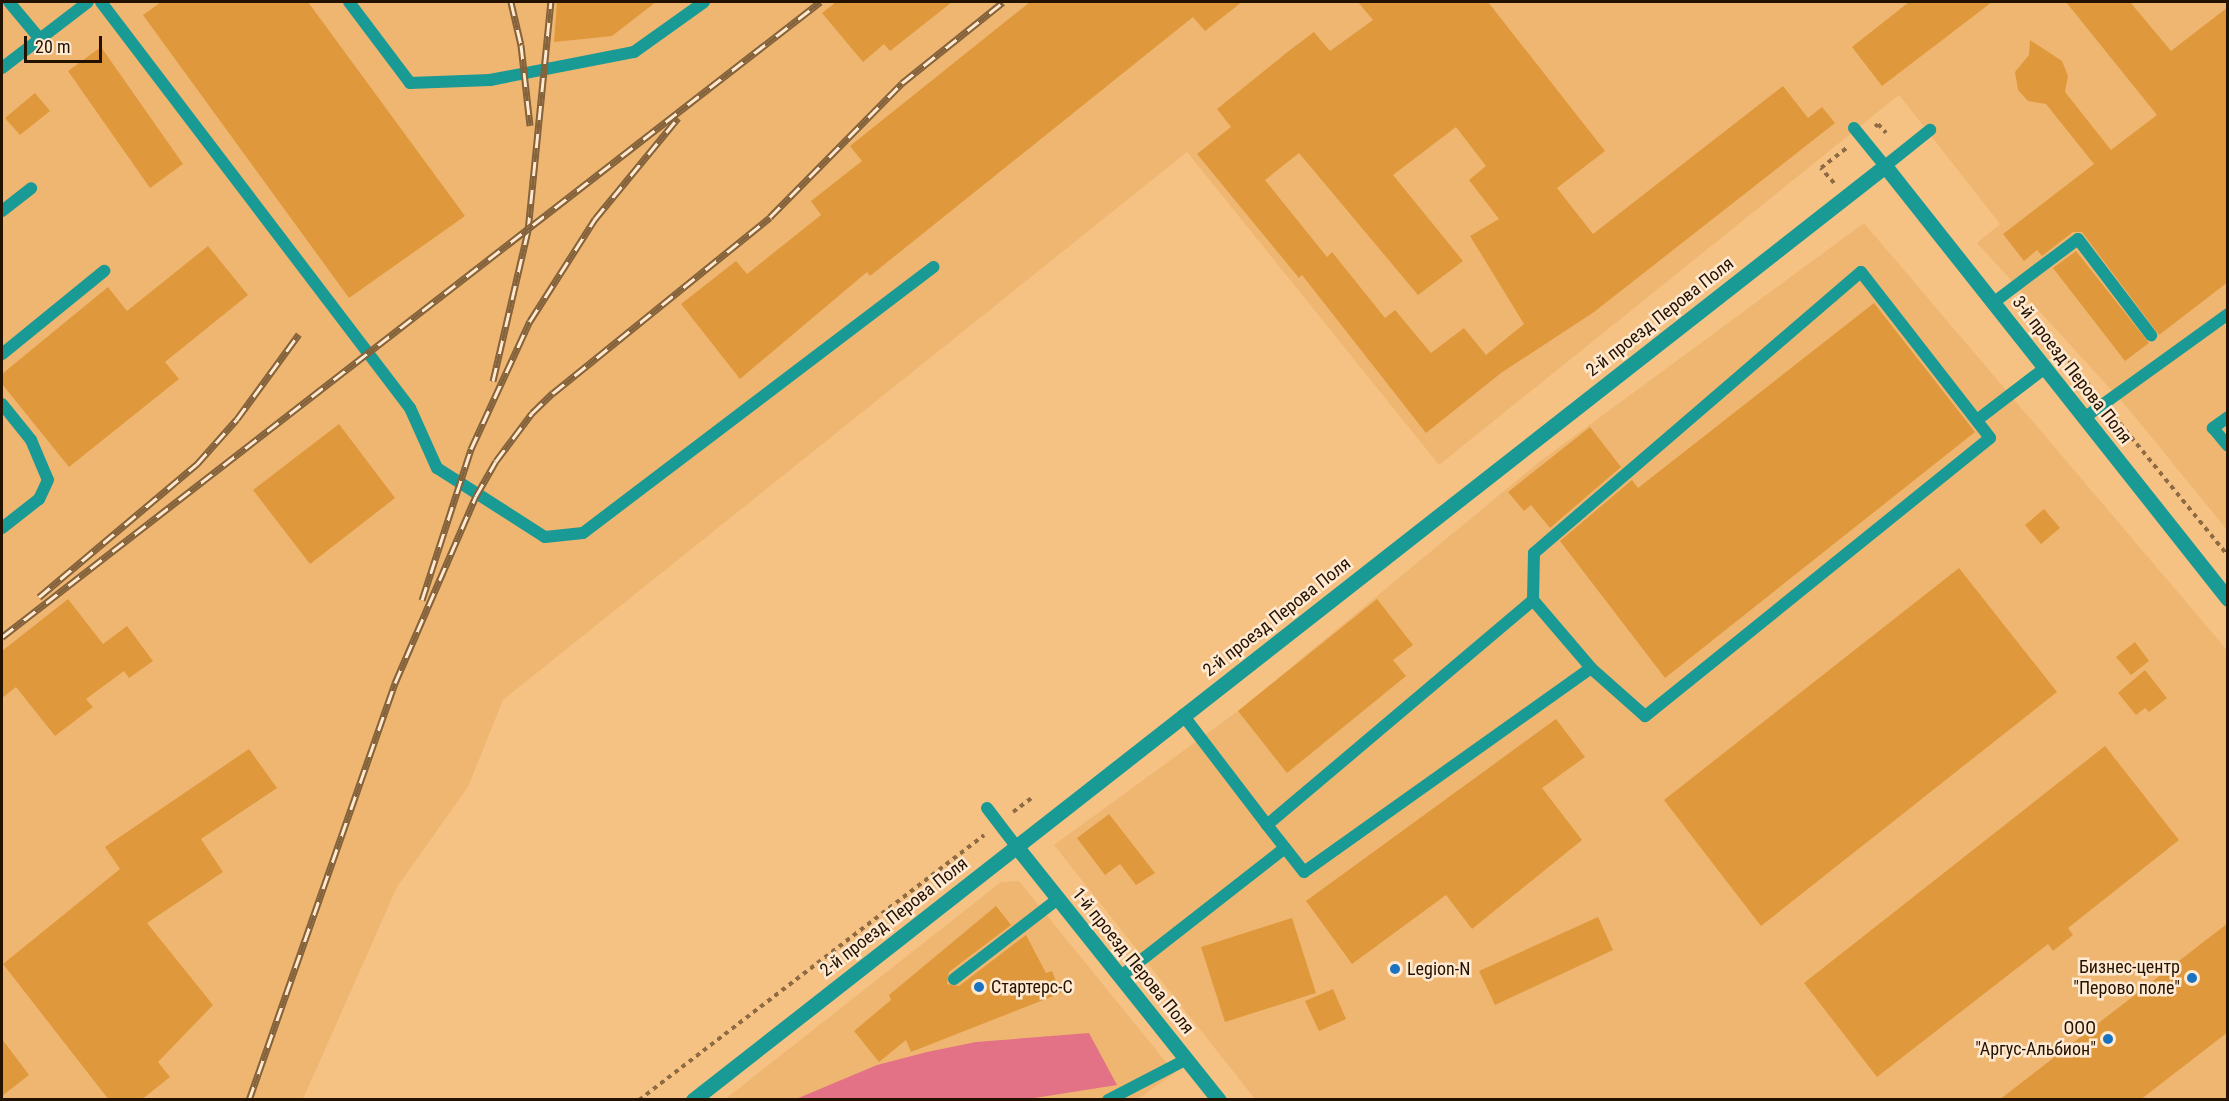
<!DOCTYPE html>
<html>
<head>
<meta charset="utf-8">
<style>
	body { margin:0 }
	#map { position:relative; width:2229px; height:1101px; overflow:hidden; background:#f6c284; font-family:"Roboto Condensed",sans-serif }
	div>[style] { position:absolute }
	.built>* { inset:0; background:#efb671 }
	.green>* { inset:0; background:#e47286 }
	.building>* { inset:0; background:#df993c }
	.path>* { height:4px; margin-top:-2px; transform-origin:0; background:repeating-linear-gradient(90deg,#8e6b42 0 4.5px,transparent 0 9px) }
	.lane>* { height:12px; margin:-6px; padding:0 6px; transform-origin:6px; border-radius:6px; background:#199a95 }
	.street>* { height:15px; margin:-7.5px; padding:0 7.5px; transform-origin:7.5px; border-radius:7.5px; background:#199a95 }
	.rail>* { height:7px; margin-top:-3.5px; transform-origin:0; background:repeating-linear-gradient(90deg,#ffe9d1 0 14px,#83623c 0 28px); box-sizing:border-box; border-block:2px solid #83623c }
	.dots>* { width:16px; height:16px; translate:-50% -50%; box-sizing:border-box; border:3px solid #ffe9d1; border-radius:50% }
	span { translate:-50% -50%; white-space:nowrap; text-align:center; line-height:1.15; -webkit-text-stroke:5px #ffe9d1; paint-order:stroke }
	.street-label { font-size:18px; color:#241200 }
	.poi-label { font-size:18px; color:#241200 }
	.right { translate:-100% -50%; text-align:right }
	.left { translate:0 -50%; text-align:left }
	.frame { position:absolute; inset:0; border:3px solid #241200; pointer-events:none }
	.scale { position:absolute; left:24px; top:36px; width:78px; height:27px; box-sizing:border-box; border:3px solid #241200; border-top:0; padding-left:8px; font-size:18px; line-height:21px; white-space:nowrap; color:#241200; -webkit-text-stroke:4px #ffe9d1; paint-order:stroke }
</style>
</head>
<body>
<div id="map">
	<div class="built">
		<div style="clip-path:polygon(2px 2px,2227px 2px,2227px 530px,2126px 406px,1977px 243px,2000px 224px,1899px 95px,1439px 465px,1187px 152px,503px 700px,468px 787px,397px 887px,303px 1099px,2px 1100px)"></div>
		<div style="clip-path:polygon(1864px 223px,2227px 650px,2227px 1099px,1255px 1099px,1054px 845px,1238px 711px,1539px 462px)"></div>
		<div style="clip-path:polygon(1019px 881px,1175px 1073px,1138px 1099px,724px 1100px,1001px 882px)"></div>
	</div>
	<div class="green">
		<div style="clip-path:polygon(1089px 1033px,1117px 1085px,1022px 1100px,796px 1099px,877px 1065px,927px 1052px,976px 1042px)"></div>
	</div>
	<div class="building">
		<div style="clip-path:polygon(161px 2px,308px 2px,465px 216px,349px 298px,143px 15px)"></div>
		<div style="clip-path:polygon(557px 2px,656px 2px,612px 36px,554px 42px)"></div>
		<div style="clip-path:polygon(836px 2px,952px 2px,890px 51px,884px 44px,863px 62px,822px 13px)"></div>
		<div style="clip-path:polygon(1030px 2px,1242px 2px,1205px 31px,1193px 17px,870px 276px,867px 272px,740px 379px,681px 304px,736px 261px,747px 274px,821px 215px,811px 201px,862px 161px,850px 146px)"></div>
		<div style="clip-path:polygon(evenodd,1358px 2px,1488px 2px,1605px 151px,1557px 188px,1593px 234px,1783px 86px,1808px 118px,1822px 107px,1835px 123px,1594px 312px,1501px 373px,1426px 433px,1302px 275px,1299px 278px,1197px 154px,1231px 127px,1217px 109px,1290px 50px,1314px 32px,1330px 51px,1373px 20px,1358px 2px,1456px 127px,1486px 166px,1469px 180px,1499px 219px,1470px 236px,1524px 324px,1486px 355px,1464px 328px,1431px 353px,1395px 310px,1385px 318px,1332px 252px,1327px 257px,1265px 180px,1299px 153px,1418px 295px,1463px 261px,1393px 175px,1456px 127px)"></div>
		<div style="clip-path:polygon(1909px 2px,1992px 2px,1882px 86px,1852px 47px)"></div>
		<div style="clip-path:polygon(2066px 2px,2130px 2px,2171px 51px,2228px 7px,2228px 282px,2159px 335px,2082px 232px,2073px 232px,2042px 256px,2037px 250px,2024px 261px,2003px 234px,2094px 164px,2046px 104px,2028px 101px,2018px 90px,2015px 72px,2029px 55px,2030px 40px,2062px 61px,2068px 76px,2065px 92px,2111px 150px,2157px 115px)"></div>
		<div style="clip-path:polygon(101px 47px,183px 164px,150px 188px,68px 71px)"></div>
		<div style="clip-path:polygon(35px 93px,50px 111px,20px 135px,5px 118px)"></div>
		<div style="clip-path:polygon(208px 246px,248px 295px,165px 362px,179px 379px,69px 467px,2px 384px,2px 374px,108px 287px,127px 311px)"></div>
		<div style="clip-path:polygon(2076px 251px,2149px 343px,2125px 361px,2053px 268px)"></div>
		<div style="clip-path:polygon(1874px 303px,1975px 432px,1665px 678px,1560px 541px,1632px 480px,1638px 488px)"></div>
		<div style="clip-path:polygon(339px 424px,395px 498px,310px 564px,253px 490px)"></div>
		<div style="clip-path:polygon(1590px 427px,1621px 467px,1550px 528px,1531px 505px,1524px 511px,1508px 492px)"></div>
		<div style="clip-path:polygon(2044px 509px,2060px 528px,2041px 544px,2025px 525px)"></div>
		<div style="clip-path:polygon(1959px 568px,2057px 692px,1761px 926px,1664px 800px)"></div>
		<div style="clip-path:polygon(68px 599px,103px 644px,127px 626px,153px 661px,129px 678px,124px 671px,86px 699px,93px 707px,55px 736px,16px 687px,2px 698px,2px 651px)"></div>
		<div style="clip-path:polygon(1377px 599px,1413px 645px,1393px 660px,1406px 676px,1287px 773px,1238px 711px)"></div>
		<div style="clip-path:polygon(2135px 642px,2149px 661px,2131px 675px,2116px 657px)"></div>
		<div style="clip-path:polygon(2145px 670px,2167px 698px,2149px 712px,2145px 708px,2136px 715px,2118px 693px)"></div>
		<div style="clip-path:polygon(1556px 719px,1585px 757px,1542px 788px,1582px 840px,1472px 929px,1446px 895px,1352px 964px,1306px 901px)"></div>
		<div style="clip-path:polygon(2105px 746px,2179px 840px,2068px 928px,2073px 935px,2053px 951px,2048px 944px,1877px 1077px,1804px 983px)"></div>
		<div style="clip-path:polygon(249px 749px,277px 788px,201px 839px,223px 872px,147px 923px,213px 1005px,158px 1062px,170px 1077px,141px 1100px,109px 1100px,3px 964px,120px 869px,105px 847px)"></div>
		<div style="clip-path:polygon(1109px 814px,1155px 873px,1136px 885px,1120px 864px,1105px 875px,1077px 838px)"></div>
		<div style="clip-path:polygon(996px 906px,1011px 925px,949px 972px,947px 984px,959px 986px,1026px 935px,1046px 973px,1052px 971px,1061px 993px,911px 1052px,906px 1040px,879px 1062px,854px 1031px,891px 1000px,889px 995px)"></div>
		<div style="clip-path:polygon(1598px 917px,1613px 950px,1495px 1005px,1479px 971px)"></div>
		<div style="clip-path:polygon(1292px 918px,1316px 993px,1225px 1022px,1201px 947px)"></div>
		<div style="clip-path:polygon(2228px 923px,2228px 1032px,2140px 1100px,1999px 1100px)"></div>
		<div style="clip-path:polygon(1333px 989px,1346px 1019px,1319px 1031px,1305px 1001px)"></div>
		<div style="clip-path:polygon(2px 1039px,29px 1075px,2px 1096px)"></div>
	</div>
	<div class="path">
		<div style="left:1875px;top:127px;width:4px;rotate:-45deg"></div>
		<div style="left:1878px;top:124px;width:12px;rotate:48deg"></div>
		<div style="left:1834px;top:183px;width:20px;rotate:-131deg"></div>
		<div style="left:1821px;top:168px;width:33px;rotate:-38deg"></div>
		<div style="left:2052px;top:340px;width:65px;rotate:50.6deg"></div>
		<div style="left:2114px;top:416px;width:181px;rotate:50.8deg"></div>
		<div style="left:1013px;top:812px;width:26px;rotate:-37deg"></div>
		<div style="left:639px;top:1100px;width:435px;rotate:-37.5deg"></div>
	</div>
	<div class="lane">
		<div style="left:9px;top:2px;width:48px;rotate:50deg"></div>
		<div style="left:101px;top:2px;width:510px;rotate:52.73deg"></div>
		<div style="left:410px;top:408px;width:66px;rotate:65.8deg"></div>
		<div style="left:437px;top:468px;width:128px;rotate:32.6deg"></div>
		<div style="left:545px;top:537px;width:38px;rotate:-6deg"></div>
		<div style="left:583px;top:533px;width:440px;rotate:-37.2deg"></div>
		<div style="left:349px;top:2px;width:101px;rotate:53deg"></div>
		<div style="left:410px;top:83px;width:80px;rotate:-2.1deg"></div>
		<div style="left:490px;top:80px;width:147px;rotate:-11deg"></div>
		<div style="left:634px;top:52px;width:86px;rotate:-35.5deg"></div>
		<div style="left:2px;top:68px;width:108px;rotate:-37.5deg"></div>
		<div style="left:1854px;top:128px;width:49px;rotate:50.8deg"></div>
		<div style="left:1885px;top:166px;width:58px;rotate:-38.7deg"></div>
		<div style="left:2px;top:211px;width:37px;rotate:-38deg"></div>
		<div style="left:1993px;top:303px;width:106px;rotate:-37deg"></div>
		<div style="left:2078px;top:239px;width:121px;rotate:52.8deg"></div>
		<div style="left:2px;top:354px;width:132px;rotate:-39.1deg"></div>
		<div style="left:2px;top:404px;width:46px;rotate:51.1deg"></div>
		<div style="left:31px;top:440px;width:43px;rotate:67deg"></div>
		<div style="left:48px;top:480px;width:21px;rotate:115deg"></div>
		<div style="left:39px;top:499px;width:47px;rotate:141.9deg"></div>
		<div style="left:2228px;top:417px;width:19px;rotate:144deg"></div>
		<div style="left:2213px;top:428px;width:23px;rotate:50deg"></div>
		<div style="left:2084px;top:418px;width:178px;rotate:-35.8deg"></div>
		<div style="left:1977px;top:420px;width:86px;rotate:-37.4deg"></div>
		<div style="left:1533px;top:600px;width:47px;rotate:-88.8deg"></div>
		<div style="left:1534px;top:553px;width:431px;rotate:-40.7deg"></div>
		<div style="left:1861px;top:272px;width:210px;rotate:52.1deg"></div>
		<div style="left:1990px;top:438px;width:443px;rotate:141.1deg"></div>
		<div style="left:1645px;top:716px;width:72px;rotate:-138.4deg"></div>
		<div style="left:1183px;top:715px;width:138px;rotate:52.6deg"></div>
		<div style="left:1267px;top:825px;width:348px;rotate:-40.2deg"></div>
		<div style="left:1533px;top:600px;width:89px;rotate:49.5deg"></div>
		<div style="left:1591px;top:668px;width:352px;rotate:144.6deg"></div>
		<div style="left:1304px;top:872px;width:60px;rotate:-128.2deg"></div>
		<div style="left:987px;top:808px;width:48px;rotate:52.7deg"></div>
		<div style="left:1121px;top:976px;width:208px;rotate:-38deg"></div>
		<div style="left:954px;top:979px;width:131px;rotate:-37.6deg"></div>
		<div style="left:1108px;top:1100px;width:89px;rotate:-27.4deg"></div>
	</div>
	<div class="street">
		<div style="left:1016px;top:846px;width:325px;rotate:51.4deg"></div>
		<div style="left:693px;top:1100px;width:1514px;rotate:-38.08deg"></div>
		<div style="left:1885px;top:166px;width:552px;rotate:51.62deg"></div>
	</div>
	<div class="rail">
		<div style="left:511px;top:2px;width:44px;rotate:76.9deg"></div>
		<div style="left:521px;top:45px;width:81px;rotate:83.6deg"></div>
		<div style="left:493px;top:381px;width:154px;rotate:-76.9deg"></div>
		<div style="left:528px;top:231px;width:230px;rotate:-84.3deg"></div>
		<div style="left:39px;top:597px;width:207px;rotate:-40.1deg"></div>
		<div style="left:197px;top:464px;width:60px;rotate:-48.4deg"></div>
		<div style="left:237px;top:419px;width:105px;rotate:-53.9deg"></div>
		<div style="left:422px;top:600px;width:159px;rotate:-72deg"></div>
		<div style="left:471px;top:449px;width:141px;rotate:-65.3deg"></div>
		<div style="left:530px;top:321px;width:121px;rotate:-57.5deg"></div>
		<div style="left:595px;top:219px;width:131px;rotate:-50.6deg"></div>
		<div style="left:2px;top:637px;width:1036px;rotate:-37.82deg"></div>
		<div style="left:249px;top:1100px;width:442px;rotate:-70.7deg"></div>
		<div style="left:395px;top:683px;width:204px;rotate:-66.6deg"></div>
		<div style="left:476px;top:496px;width:40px;rotate:-60.3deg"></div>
		<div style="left:496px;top:461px;width:60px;rotate:-53.1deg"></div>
		<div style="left:532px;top:413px;width:29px;rotate:-44deg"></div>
		<div style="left:553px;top:393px;width:279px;rotate:-39deg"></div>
		<div style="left:770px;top:217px;width:188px;rotate:-45.4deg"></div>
		<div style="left:902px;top:83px;width:129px;rotate:-38.7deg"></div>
	</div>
	<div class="dots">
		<div style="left:1395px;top:969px;background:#1a73c0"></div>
		<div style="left:2192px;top:978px;background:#1a73c0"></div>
		<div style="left:979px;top:987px;background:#1a73c0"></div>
		<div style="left:2108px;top:1039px;background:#1a73c0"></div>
	</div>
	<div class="street-label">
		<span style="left:1660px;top:317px;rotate:-38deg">2-й проезд Перова Поля</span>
		<span style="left:2072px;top:370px;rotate:52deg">3-й проезд Перова Поля</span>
		<span style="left:1277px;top:617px;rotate:-38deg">2-й проезд Перова Поля</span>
		<span style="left:894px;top:917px;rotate:-38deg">2-й проезд Перова Поля</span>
		<span style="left:1133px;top:961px;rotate:51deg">1-й проезд Перова Поля</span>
	</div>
	<div class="poi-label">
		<span class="right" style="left:2180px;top:978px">Бизнес-центр<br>"Перово поле"</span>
		<span class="left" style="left:1407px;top:969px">Legion-N</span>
		<span class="left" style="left:991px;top:987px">Стартерс-С</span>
		<span class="right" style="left:2096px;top:1039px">ООО<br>"Аргус-Альбион"</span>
	</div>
	<div class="frame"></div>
	<div class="scale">20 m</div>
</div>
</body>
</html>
